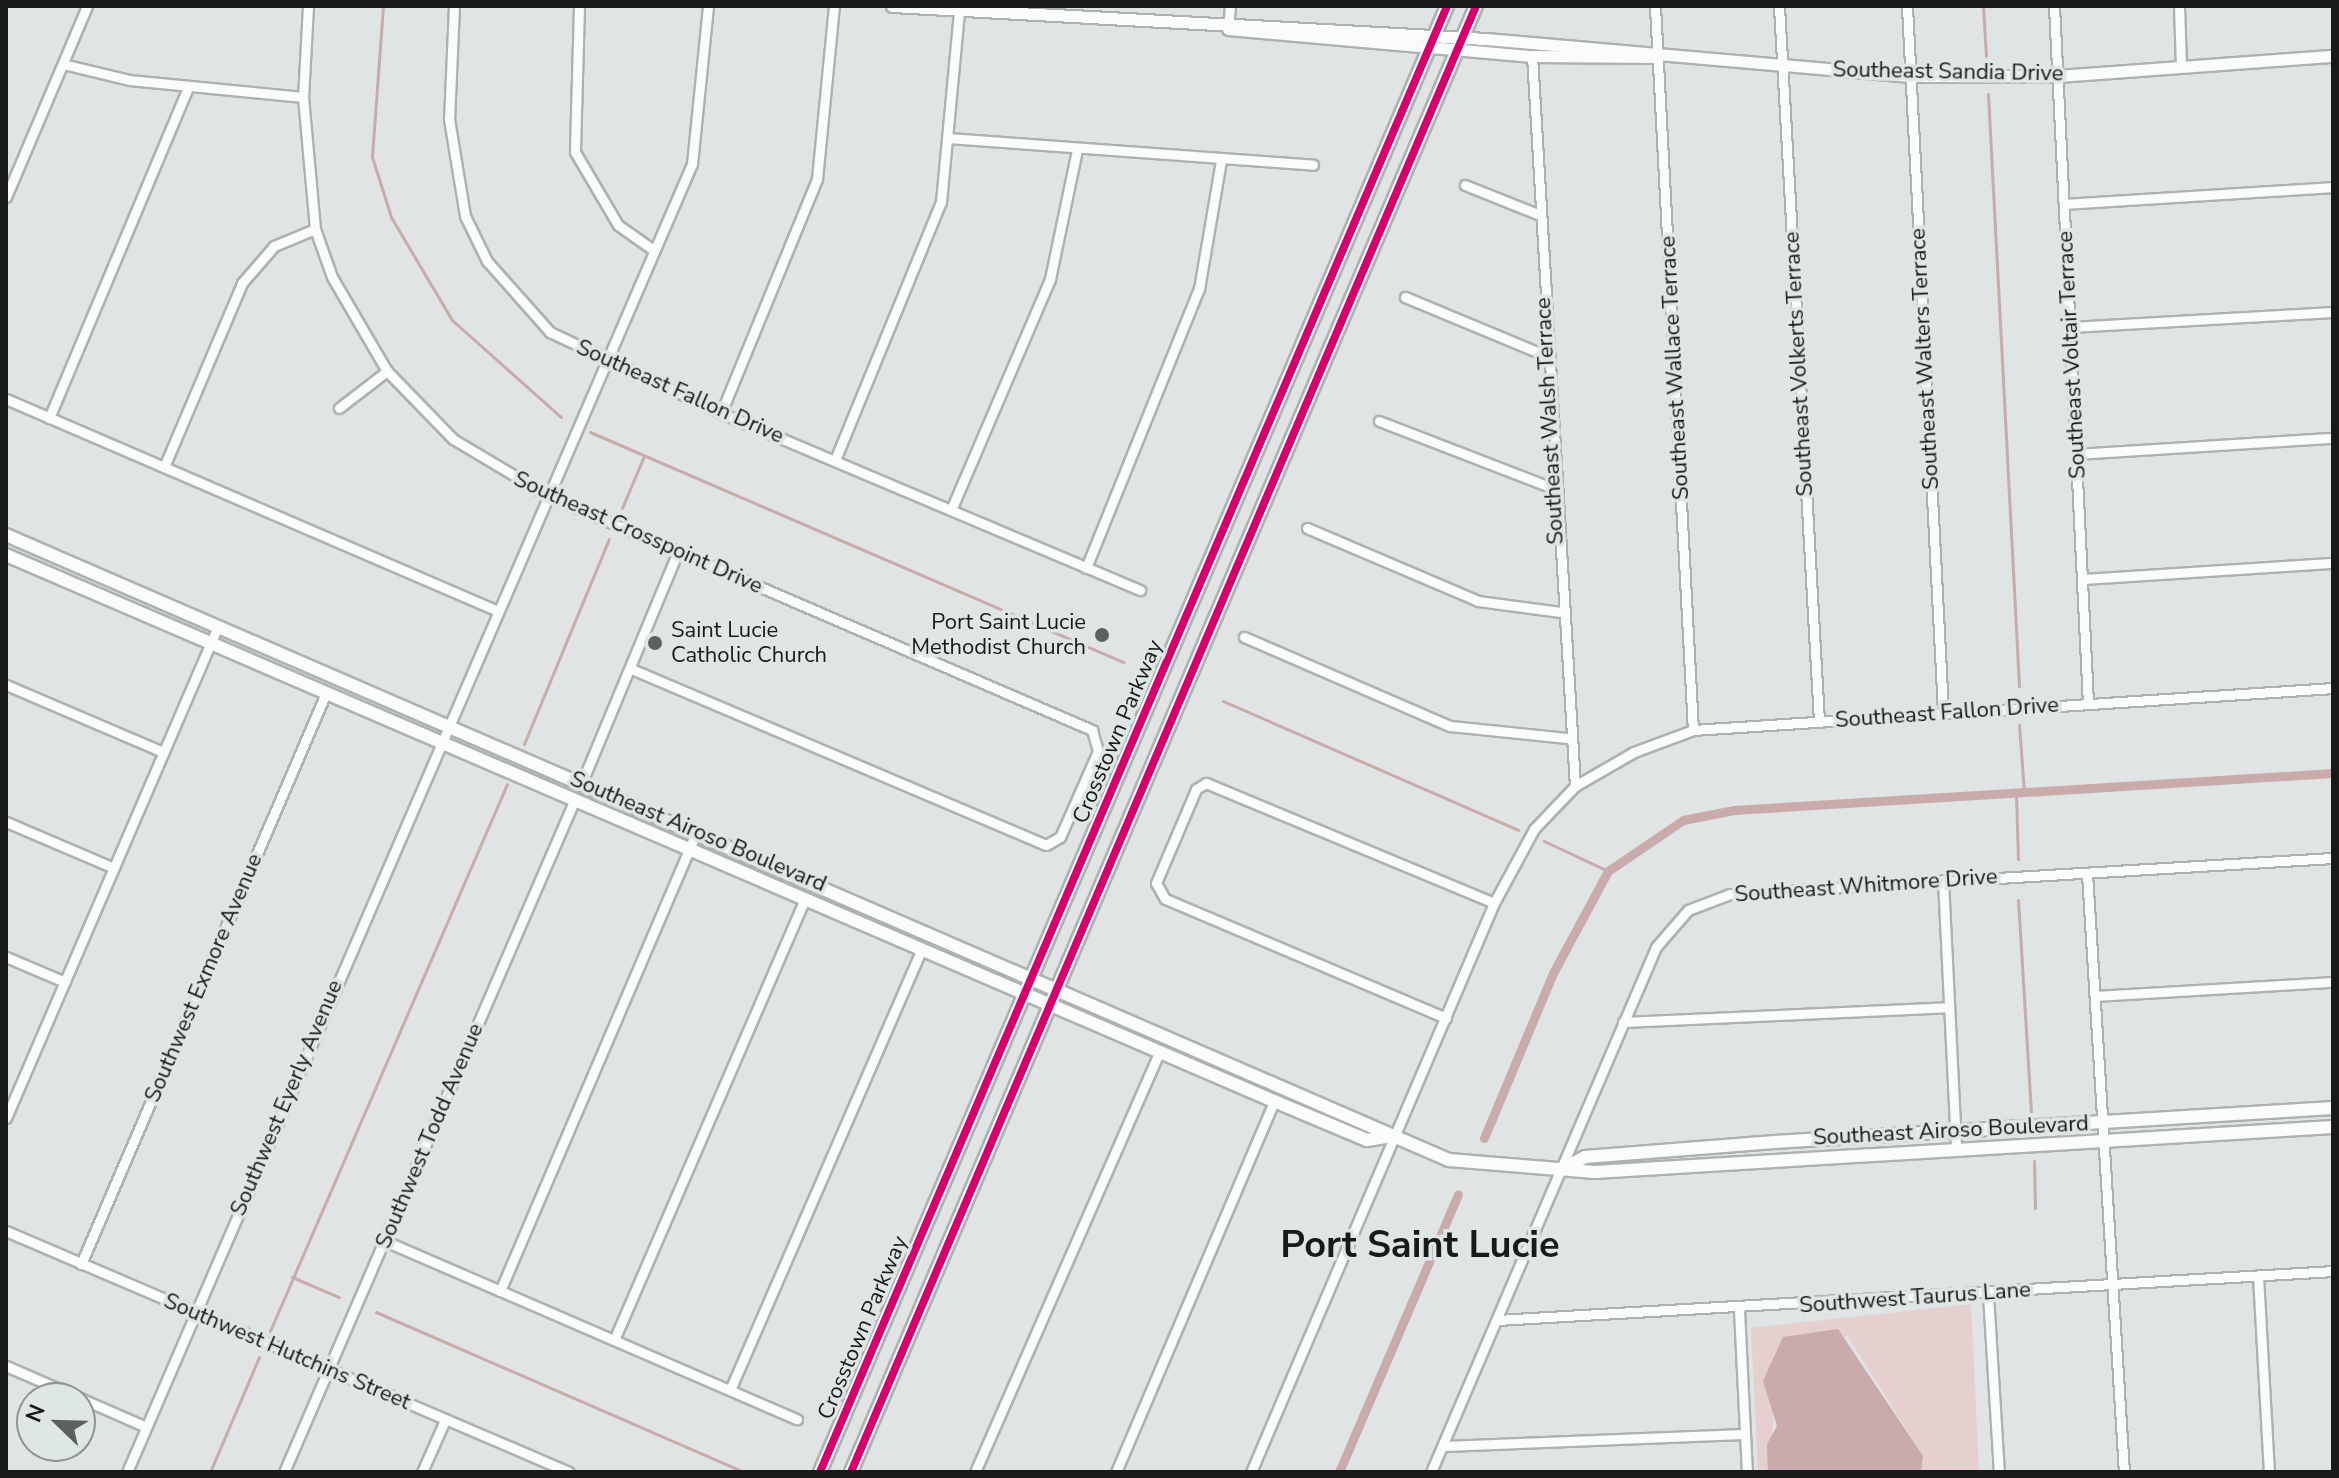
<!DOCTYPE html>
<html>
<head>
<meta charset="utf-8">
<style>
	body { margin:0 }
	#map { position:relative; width:2339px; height:1478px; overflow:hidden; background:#e0e4e4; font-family:"Nunito Sans",sans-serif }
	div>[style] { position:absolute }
	.green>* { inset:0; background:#e5cfcf }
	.water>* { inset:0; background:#c9abac }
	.stream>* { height:3px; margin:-1.5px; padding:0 1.5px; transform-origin:1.5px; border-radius:1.5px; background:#c9abac }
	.canal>* { height:9px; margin:-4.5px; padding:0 4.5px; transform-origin:4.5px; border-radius:4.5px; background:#c9abac }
	.roads { filter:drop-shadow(2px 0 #aeb1b1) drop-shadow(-2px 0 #aeb1b1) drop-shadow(0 2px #aeb1b1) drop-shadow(0 -2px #aeb1b1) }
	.minor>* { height:9px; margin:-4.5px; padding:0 4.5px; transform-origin:4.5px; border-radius:4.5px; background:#fafbfb }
	.tertiary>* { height:11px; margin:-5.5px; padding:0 5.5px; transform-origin:5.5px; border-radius:5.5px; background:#fafbfb }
	.secondary>* { height:12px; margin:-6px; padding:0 6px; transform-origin:6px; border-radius:6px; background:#fafbfb }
	.cycleway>* { height:8px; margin:-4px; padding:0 4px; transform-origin:4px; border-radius:4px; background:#d6006c }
	.dots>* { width:22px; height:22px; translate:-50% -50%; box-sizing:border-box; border:4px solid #dee6e6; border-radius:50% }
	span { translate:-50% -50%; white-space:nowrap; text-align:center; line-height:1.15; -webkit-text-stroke:7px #dee6e6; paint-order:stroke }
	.street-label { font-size:22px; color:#17191a }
	.poi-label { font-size:22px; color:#17191a }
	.right { translate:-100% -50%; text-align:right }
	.left { translate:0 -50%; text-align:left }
	.town-label { font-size:38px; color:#17191a; font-weight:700 }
	.frame { position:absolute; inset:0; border:8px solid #17191a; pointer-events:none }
	.north { position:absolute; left:16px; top:1382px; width:80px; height:80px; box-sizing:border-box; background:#dee6e6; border:2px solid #8e9494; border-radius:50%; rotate:293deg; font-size:22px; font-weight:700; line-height:32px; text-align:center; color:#17191a }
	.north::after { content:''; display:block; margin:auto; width:28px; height:36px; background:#5d6061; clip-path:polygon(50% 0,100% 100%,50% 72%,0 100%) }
</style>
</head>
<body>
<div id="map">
	<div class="green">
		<div style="clip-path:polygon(1971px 1304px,1979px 1472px,1921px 1472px,1923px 1456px,1847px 1335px,1775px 1406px,1768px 1472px,1758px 1472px,1751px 1328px)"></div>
	</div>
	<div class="water">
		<div style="clip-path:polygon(1838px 1329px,1923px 1456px,1921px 1472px,1768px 1472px,1767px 1444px,1777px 1426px,1763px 1381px,1783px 1337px)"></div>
	</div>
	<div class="stream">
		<div style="left:383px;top:6px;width:151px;rotate:94.2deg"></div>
		<div style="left:372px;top:157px;width:63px;rotate:72.4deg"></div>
		<div style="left:391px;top:217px;width:120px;rotate:59.4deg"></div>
		<div style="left:452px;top:320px;width:146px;rotate:41.7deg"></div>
		<div style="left:1983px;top:6px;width:50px;rotate:86.6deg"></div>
		<div style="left:1988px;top:94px;width:593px;rotate:87deg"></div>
		<div style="left:590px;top:432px;width:581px;rotate:23.34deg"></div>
		<div style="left:622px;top:508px;width:56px;rotate:-67.1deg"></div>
		<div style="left:1223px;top:701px;width:322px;rotate:23.6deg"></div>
		<div style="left:2019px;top:725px;width:67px;rotate:85.7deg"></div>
		<div style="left:524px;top:744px;width:222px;rotate:-67.5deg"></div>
		<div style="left:2016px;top:793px;width:66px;rotate:88.3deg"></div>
		<div style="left:1544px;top:841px;width:71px;rotate:25.1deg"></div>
		<div style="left:2018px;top:900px;width:212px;rotate:86.5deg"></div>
		<div style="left:2034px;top:1161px;width:47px;rotate:88.8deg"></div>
		<div style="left:292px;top:1277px;width:51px;rotate:23.1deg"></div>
		<div style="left:376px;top:1312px;width:401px;rotate:23.5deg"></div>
		<div style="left:270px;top:1331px;width:596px;rotate:-66.57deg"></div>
		<div style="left:210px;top:1472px;width:125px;rotate:-66.9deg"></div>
	</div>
	<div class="canal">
		<div style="left:1484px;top:1138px;width:179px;rotate:-67.3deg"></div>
		<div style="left:1553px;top:973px;width:116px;rotate:-61.7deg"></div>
		<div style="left:1608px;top:871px;width:91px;rotate:-34.2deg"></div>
		<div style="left:1683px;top:820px;width:52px;rotate:-11.1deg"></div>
		<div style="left:1734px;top:810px;width:600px;rotate:-3.53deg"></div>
		<div style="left:1339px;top:1472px;width:302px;rotate:-66.8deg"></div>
	</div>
	<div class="roads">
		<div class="minor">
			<div style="left:308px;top:6px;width:91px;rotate:93.1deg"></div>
			<div style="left:303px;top:97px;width:133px;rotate:84.8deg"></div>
			<div style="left:315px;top:229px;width:51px;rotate:70.5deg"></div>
			<div style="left:332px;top:277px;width:109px;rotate:59.7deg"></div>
			<div style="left:387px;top:371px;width:95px;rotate:45.9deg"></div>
			<div style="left:453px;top:439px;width:109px;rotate:30.8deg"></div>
			<div style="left:547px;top:495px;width:594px;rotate:23.33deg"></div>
			<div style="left:1092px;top:730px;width:22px;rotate:74deg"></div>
			<div style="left:1098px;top:751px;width:94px;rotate:113.8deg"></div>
			<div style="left:1060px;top:837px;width:16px;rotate:150deg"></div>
			<div style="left:1046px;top:845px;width:450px;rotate:-157deg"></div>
			<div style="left:454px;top:6px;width:113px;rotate:92.5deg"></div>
			<div style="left:449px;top:119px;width:98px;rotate:80.6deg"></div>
			<div style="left:465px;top:216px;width:50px;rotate:63.9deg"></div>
			<div style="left:487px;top:261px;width:95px;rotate:48.4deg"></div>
			<div style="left:550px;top:332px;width:189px;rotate:25.3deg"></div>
			<div style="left:721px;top:413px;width:455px;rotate:22.9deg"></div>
			<div style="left:579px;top:6px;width:146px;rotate:91.6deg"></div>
			<div style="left:575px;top:152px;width:85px;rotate:59.5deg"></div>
			<div style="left:618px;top:225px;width:42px;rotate:35.2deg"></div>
			<div style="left:1655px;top:6px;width:725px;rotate:87deg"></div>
			<div style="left:1779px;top:6px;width:716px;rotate:86.8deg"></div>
			<div style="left:1907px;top:6px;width:707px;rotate:87.08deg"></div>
			<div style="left:2054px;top:6px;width:699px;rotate:87.21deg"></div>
			<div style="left:2179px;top:6px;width:59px;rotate:88.1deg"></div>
			<div style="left:1228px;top:29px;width:23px;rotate:-85deg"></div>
			<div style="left:1532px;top:56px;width:731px;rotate:86.63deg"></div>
			<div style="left:63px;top:64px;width:68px;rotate:13.6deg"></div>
			<div style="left:129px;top:80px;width:175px;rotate:5.6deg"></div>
			<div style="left:949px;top:138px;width:365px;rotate:4.2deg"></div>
			<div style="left:1465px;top:185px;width:81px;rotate:21.8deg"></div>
			<div style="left:6px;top:197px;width:207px;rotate:-67deg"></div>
			<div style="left:2064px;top:204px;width:270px;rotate:-3.6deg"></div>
			<div style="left:1405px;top:297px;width:154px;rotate:22.6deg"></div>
			<div style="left:2071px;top:327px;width:262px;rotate:-3.3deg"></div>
			<div style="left:6px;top:399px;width:536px;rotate:23.31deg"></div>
			<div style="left:339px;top:408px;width:61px;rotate:-37.6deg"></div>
			<div style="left:721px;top:413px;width:253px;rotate:-67.7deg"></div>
			<div style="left:817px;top:179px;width:174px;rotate:-84.4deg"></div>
			<div style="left:49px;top:418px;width:359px;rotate:-67.2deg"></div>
			<div style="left:1379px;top:421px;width:186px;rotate:21.1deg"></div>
			<div style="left:2076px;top:454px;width:257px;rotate:-3.6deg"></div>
			<div style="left:835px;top:460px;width:279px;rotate:-67.7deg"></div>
			<div style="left:941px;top:202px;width:192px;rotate:-84.6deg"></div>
			<div style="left:164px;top:467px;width:200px;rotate:-67deg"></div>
			<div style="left:242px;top:283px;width:49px;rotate:-49.1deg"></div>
			<div style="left:274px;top:246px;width:44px;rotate:-22.5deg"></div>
			<div style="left:951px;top:510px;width:251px;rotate:-66.8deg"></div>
			<div style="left:1050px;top:279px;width:132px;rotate:-78.2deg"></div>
			<div style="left:1307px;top:528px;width:186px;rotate:23.1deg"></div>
			<div style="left:1478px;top:601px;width:83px;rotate:7.6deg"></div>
			<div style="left:1086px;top:568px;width:301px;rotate:-68deg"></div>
			<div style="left:1199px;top:289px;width:131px;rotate:-80.3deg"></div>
			<div style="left:2084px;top:579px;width:250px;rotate:-3.7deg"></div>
			<div style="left:1244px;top:637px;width:224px;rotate:23.4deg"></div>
			<div style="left:1450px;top:726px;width:118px;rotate:5.9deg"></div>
			<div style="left:6px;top:685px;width:171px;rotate:23.1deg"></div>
			<div style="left:582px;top:782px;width:250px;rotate:-67.4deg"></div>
			<div style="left:6px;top:822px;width:117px;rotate:23.1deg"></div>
			<div style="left:2087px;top:873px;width:600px;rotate:86.47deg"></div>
			<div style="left:1943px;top:880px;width:269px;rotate:87.2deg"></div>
			<div style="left:6px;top:957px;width:64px;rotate:23deg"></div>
			<div style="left:2095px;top:996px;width:238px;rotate:-3.4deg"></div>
			<div style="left:1446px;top:1018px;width:305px;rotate:-157deg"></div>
			<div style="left:1165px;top:899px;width:18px;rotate:-119deg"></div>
			<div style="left:1156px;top:883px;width:102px;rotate:-66.9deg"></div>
			<div style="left:1196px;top:789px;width:12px;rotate:-31deg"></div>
			<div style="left:1206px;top:783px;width:312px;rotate:22.6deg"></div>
			<div style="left:1623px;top:1022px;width:326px;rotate:-2.6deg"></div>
			<div style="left:6px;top:1118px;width:536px;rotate:-66.69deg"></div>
			<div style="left:6px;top:1231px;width:612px;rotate:23.17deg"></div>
			<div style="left:385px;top:1241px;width:449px;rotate:23.4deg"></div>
			<div style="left:81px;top:1264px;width:621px;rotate:-66.78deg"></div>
			<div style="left:2258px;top:1276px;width:196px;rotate:86.8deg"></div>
			<div style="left:500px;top:1291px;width:500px;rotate:-66.82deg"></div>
			<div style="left:1988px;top:1294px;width:178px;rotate:86.5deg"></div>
			<div style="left:1739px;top:1310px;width:162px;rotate:87.2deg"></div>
			<div style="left:1497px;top:1320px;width:837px;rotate:-3.35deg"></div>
			<div style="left:614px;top:1340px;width:482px;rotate:-66.6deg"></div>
			<div style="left:6px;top:1366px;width:81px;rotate:23.4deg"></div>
			<div style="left:730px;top:1390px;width:480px;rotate:-66.5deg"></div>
			<div style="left:80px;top:1398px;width:72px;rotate:23.7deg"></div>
			<div style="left:1443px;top:1446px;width:302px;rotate:-2.3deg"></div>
			<div style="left:127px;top:1472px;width:1425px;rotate:-66.64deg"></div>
			<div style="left:692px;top:164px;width:159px;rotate:-84.2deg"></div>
			<div style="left:284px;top:1472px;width:733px;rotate:-66.62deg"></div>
			<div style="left:422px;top:1472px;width:57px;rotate:-66.1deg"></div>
			<div style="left:975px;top:1472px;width:459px;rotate:-66.3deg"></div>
			<div style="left:1116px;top:1472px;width:403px;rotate:-66.9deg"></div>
			<div style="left:1251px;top:1472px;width:619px;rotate:-66.87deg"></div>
			<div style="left:1494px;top:903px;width:84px;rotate:-61.6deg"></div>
			<div style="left:1534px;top:829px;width:59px;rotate:-46.4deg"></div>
			<div style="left:1575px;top:786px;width:68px;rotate:-30deg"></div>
			<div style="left:1634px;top:752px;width:63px;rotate:-20.4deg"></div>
			<div style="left:1693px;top:730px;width:641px;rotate:-3.75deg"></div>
			<div style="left:1431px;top:1472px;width:571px;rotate:-66.8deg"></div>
			<div style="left:1656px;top:947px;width:49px;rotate:-49.1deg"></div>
			<div style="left:1688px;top:910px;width:45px;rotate:-20.9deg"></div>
			<div style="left:1730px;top:894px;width:604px;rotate:-3.42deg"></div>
		</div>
		<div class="tertiary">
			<div style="left:892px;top:6px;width:595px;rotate:3.18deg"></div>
			<div style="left:1486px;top:39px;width:426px;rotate:5deg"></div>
			<div style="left:1910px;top:76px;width:148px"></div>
			<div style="left:2058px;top:76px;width:276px;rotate:-4.2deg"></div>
			<div style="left:1228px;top:29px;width:305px;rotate:5.1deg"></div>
			<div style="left:1532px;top:56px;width:126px;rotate:0.5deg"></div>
		</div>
		<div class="secondary">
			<div style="left:6px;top:535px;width:1573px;rotate:23.42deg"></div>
			<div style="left:1449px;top:1160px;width:146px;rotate:4.7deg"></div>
			<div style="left:1595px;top:1172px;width:739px;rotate:-3.49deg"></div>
			<div style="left:6px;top:555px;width:1381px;rotate:23.3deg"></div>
			<div style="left:1274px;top:1101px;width:101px;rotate:22.8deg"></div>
			<div style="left:1367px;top:1140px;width:19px;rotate:-9deg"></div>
			<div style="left:1570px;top:1165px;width:17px;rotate:-28deg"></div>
			<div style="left:1585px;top:1157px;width:190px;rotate:-4.5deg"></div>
			<div style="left:1774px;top:1142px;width:560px;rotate:-3.48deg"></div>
			<div style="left:820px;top:1472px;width:1594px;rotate:-66.84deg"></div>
			<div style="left:851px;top:1472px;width:1594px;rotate:-66.91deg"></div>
		</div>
	</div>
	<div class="cycleway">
		<div style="left:820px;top:1472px;width:1594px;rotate:-66.84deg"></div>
		<div style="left:851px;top:1472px;width:1594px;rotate:-66.91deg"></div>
	</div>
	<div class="dots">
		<div style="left:1102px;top:635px;background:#5d6061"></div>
		<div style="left:655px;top:643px;background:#5d6061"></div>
	</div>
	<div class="street-label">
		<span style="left:1948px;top:72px;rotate:1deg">Southeast Sandia Drive</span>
		<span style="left:2072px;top:355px;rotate:-93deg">Southeast Voltair Terrace</span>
		<span style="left:1925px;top:359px;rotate:-93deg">Southeast Walters Terrace</span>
		<span style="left:1799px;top:364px;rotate:-93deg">Southeast Volkerts Terrace</span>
		<span style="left:1675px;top:368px;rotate:-93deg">Southeast Wallace Terrace</span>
		<span style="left:680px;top:392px;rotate:24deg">Southeast Fallon Drive</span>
		<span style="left:1550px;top:421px;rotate:-93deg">Southeast Walsh Terrace</span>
		<span style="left:638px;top:533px;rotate:24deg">Southeast Crosspoint Drive</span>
		<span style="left:1947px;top:713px;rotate:-4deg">Southeast Fallon Drive</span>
		<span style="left:1118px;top:732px;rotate:-67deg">Crosstown Parkway</span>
		<span style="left:698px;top:832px;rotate:23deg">Southeast Airoso Boulevard</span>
		<span style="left:1866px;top:886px;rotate:-4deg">Southeast Whitmore Drive</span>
		<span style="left:204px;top:978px;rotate:-67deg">Southwest Exmore Avenue</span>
		<span style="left:287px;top:1098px;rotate:-67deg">Southwest Eyerly Avenue</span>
		<span style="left:1951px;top:1131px;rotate:-3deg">Southeast Airoso Boulevard</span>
		<span style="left:430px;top:1136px;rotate:-67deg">Southwest Todd Avenue</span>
		<span style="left:1915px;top:1298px;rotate:-4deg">Southwest Taurus Lane</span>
		<span style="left:863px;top:1328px;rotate:-67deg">Crosstown Parkway</span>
		<span style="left:287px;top:1352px;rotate:23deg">Southwest Hutchins Street</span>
	</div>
	<div class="poi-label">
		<span class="right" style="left:1086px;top:635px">Port Saint Lucie<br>Methodist Church</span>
		<span class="left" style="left:671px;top:643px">Saint Lucie<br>Catholic Church</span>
	</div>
	<div class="town-label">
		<span style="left:1420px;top:1245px">Port Saint Lucie</span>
	</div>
	<div class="frame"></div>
	<div class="north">N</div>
</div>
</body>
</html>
